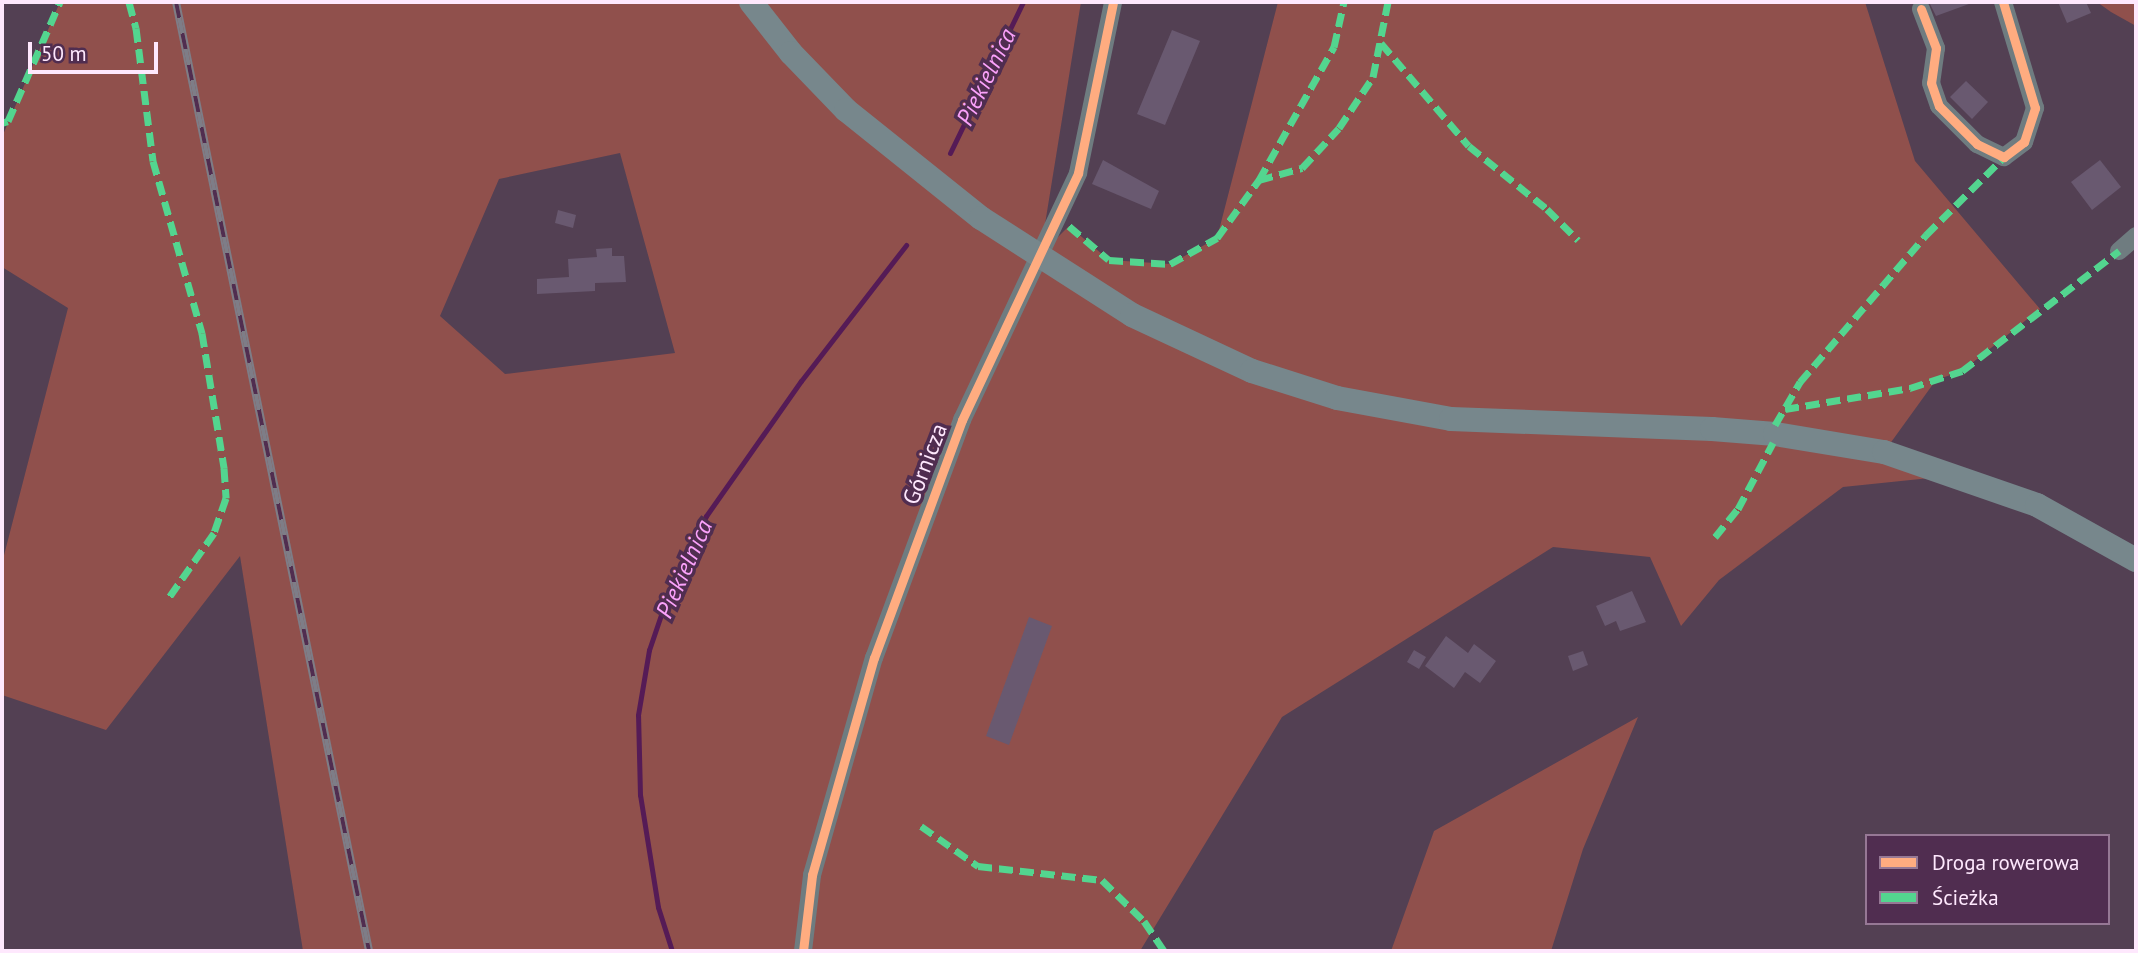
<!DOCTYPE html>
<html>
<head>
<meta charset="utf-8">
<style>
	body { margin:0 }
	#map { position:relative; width:2138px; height:953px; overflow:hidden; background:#534053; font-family:"PT Sans",sans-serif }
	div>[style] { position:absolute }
	.green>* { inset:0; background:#90504c }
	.stream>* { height:5px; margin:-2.5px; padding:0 2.5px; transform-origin:2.5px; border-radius:2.5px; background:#551b56 }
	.building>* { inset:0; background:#695970 }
	.street>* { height:18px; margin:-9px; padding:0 9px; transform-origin:9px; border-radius:9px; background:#6f7c80 }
	.secondary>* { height:24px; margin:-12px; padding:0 12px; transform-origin:12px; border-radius:12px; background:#77878c }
	.rail>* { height:8px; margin-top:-4px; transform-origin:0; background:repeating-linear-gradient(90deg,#502d50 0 16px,#7e7d87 0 32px); box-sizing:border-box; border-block:2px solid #7e7d87 }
	.quiet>* { height:7px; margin-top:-3.5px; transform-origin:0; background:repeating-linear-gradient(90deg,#53d58f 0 14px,transparent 0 21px) }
	.cycleway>* { height:9px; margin:-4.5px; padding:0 4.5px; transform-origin:4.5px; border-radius:4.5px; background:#ffac80 }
	span { translate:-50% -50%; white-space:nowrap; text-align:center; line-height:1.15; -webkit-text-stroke:7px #502d50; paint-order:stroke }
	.street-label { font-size:23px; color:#fee8fd }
	.water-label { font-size:24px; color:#fba2fb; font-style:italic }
	.frame { position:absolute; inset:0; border:4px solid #fee8fd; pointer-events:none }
	.legend { position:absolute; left:1865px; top:834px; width:245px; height:91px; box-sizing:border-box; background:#502d50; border:2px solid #967895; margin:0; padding:9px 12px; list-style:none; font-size:21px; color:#fee8fd }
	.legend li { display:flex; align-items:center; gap:14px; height:35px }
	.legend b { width:35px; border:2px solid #967895 }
	.scale { position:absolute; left:28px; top:42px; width:130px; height:32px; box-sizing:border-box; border:4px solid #fee8fd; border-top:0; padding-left:9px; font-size:21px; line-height:24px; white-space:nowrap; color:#fee8fd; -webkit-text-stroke:5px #502d50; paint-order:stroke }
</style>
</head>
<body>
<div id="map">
	<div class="green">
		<div style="clip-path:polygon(evenodd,60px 2px,1081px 2px,1040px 255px,1069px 226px,1109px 260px,1170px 264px,1217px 238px,1278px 2px,1865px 2px,1915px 161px,2040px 309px,1962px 371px,1936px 380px,1884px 452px,1959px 475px,1843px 487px,1719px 580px,1681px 626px,1650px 557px,1553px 547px,1282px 717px,1140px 951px,303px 951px,240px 556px,106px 730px,2px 695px,2px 563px,68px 308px,2px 267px,2px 137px,60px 2px,620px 153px,675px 353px,505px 374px,440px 316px,499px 179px,620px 153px)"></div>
		<div style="clip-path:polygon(2097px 2px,2136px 2px,2136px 26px,2111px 12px)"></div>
		<div style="clip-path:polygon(1638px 717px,1583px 849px,1551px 951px,1391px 951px,1434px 831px)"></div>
	</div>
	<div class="stream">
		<div style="left:950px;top:153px;width:168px;rotate:-64.2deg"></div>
		<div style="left:672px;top:951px;width:46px;rotate:-107.7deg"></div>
		<div style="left:658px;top:907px;width:113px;rotate:-99.1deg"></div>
		<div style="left:640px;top:795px;width:80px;rotate:-91.4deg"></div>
		<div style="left:638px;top:715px;width:66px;rotate:-80.4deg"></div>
		<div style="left:649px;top:650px;width:56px;rotate:-71.2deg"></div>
		<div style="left:667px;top:597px;width:90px;rotate:-64.3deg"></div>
		<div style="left:706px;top:516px;width:165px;rotate:-54.9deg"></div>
		<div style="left:801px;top:381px;width:172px;rotate:-52.3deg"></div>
	</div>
	<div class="building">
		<div style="clip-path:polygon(1929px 2px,1969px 2px,1969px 4px,1936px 16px)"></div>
		<div style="clip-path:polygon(2058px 2px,2086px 2px,2091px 13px,2067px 23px)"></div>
		<div style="clip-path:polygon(1172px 30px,1200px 41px,1165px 125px,1137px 114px)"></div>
		<div style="clip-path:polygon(1966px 81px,1988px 102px,1972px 119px,1950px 97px)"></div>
		<div style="clip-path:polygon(1103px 160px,1159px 191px,1151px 209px,1092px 184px)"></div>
		<div style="clip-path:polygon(2100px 160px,2121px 187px,2092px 210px,2071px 182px)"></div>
		<div style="clip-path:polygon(558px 210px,576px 215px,573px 228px,555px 223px)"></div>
		<div style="clip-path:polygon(612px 248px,612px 256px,624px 256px,626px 282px,595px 283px,595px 291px,537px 294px,537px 279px,569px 277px,568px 259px,597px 257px,596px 249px)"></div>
		<div style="clip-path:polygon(1632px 591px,1646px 622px,1620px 631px,1616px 621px,1605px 626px,1596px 606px)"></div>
		<div style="clip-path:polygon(1029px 617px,1052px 626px,1009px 745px,986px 736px)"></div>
		<div style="clip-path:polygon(1446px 636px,1468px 653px,1474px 644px,1496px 661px,1480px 683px,1465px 672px,1454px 688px,1425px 666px)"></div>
		<div style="clip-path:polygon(1414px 650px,1426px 657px,1419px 669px,1407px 662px)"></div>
		<div style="clip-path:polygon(1583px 651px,1588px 665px,1573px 671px,1568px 656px)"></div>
	</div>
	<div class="street">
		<div style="left:1921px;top:9px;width:42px;rotate:69deg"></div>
		<div style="left:1936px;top:48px;width:35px;rotate:98deg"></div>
		<div style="left:1931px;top:83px;width:24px;rotate:71deg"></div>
		<div style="left:1939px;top:106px;width:54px;rotate:45deg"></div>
		<div style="left:1977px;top:144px;width:30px;rotate:26deg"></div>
		<div style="left:2004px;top:157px;width:25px;rotate:-37deg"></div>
		<div style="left:2024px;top:142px;width:36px;rotate:-72deg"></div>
		<div style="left:2035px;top:108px;width:111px;rotate:-106.8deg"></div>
		<div style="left:2119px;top:251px;width:23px;rotate:-41deg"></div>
		<div style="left:803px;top:951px;width:77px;rotate:-83.2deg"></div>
		<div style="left:812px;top:875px;width:226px;rotate:-74.1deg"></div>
		<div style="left:874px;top:658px;width:254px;rotate:-69.7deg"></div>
		<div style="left:962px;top:420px;width:273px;rotate:-64.8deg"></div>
		<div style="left:1078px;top:173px;width:175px;rotate:-78.4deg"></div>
	</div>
	<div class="secondary">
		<div style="left:751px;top:2px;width:65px;rotate:51.9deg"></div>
		<div style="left:791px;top:53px;width:79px;rotate:46deg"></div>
		<div style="left:846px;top:110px;width:173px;rotate:38.7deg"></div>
		<div style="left:981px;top:218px;width:179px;rotate:32.7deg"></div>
		<div style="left:1132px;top:315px;width:132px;rotate:25deg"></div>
		<div style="left:1252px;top:371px;width:89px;rotate:17.6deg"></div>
		<div style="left:1337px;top:398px;width:116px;rotate:10.4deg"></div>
		<div style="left:1451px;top:419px;width:261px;rotate:2.2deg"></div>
		<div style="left:1712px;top:429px;width:63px;rotate:4.5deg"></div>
		<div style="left:1775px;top:434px;width:110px;rotate:9.4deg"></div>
		<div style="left:1884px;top:452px;width:162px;rotate:19.1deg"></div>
		<div style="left:2037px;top:505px;width:113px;rotate:29.1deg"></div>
	</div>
	<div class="rail">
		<div style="left:176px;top:2px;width:968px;rotate:78.5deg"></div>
	</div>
	<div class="quiet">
		<div style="left:129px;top:2px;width:27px;rotate:75deg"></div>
		<div style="left:136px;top:28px;width:134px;rotate:82.7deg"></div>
		<div style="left:153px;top:161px;width:179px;rotate:74.1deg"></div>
		<div style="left:202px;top:333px;width:137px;rotate:80.7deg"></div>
		<div style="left:224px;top:468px;width:30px;rotate:86deg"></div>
		<div style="left:226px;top:498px;width:37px;rotate:109deg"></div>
		<div style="left:214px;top:533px;width:82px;rotate:125deg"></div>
		<div style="left:1381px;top:43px;width:135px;rotate:49.5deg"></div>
		<div style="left:1469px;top:146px;width:100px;rotate:38.9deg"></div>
		<div style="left:1547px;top:209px;width:44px;rotate:45deg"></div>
		<div style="left:2px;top:123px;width:6px;rotate:-18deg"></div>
		<div style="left:8px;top:121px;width:130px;rotate:-66.4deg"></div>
		<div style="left:1259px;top:180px;width:153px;rotate:-60.6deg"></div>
		<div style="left:1334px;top:47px;width:46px;rotate:-77.5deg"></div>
		<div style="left:1069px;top:226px;width:52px;rotate:40.4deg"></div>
		<div style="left:1109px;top:260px;width:61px;rotate:3.8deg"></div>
		<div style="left:1170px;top:264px;width:54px;rotate:-29deg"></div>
		<div style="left:1217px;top:238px;width:72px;rotate:-54.1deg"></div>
		<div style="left:1259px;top:180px;width:45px;rotate:-15.6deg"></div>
		<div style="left:1302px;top:168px;width:54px;rotate:-47.2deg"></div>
		<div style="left:1339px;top:128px;width:61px;rotate:-56.3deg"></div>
		<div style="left:1373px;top:77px;width:76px;rotate:-78.7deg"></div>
		<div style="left:1785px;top:409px;width:127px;rotate:-9.5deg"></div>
		<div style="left:1910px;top:388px;width:55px;rotate:-18.1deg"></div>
		<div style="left:1962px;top:371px;width:198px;rotate:-37.4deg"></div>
		<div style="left:1775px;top:425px;width:50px;rotate:-59.8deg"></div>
		<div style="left:1800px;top:382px;width:194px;rotate:-49.4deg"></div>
		<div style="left:1926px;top:235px;width:110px;rotate:-45deg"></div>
		<div style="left:1715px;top:537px;width:36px;rotate:-51deg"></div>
		<div style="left:1738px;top:509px;width:75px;rotate:-62.1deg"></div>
		<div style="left:921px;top:826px;width:70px;rotate:35.1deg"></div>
		<div style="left:978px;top:866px;width:125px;rotate:6.4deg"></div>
		<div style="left:1102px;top:880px;width:59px;rotate:44.3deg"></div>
		<div style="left:1144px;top:921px;width:36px;rotate:56deg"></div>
	</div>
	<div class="cycleway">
		<div style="left:1921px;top:9px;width:42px;rotate:69deg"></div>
		<div style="left:1936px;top:48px;width:35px;rotate:98deg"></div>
		<div style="left:1931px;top:83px;width:24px;rotate:71deg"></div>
		<div style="left:1939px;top:106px;width:54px;rotate:45deg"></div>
		<div style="left:1977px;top:144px;width:30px;rotate:26deg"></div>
		<div style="left:2004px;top:157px;width:25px;rotate:-37deg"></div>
		<div style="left:2024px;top:142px;width:36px;rotate:-72deg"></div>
		<div style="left:2035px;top:108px;width:111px;rotate:-106.8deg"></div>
		<div style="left:803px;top:951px;width:77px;rotate:-83.2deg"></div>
		<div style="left:812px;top:875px;width:226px;rotate:-74.1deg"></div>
		<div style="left:874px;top:658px;width:254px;rotate:-69.7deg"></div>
		<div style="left:962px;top:420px;width:273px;rotate:-64.8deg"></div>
		<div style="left:1078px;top:173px;width:175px;rotate:-78.4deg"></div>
	</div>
	<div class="street-label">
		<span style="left:925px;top:464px;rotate:-69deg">Górnicza</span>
	</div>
	<div class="water-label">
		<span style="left:986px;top:77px;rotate:-64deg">Piekielnica</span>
		<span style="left:684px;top:569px;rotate:-66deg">Piekielnica</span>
	</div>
	<div class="frame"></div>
	<ul class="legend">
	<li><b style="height:9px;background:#ffac80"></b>Droga rowerowa</li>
	<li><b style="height:9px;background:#53d58f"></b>Ścieżka</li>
	</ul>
	<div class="scale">50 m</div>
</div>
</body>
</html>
